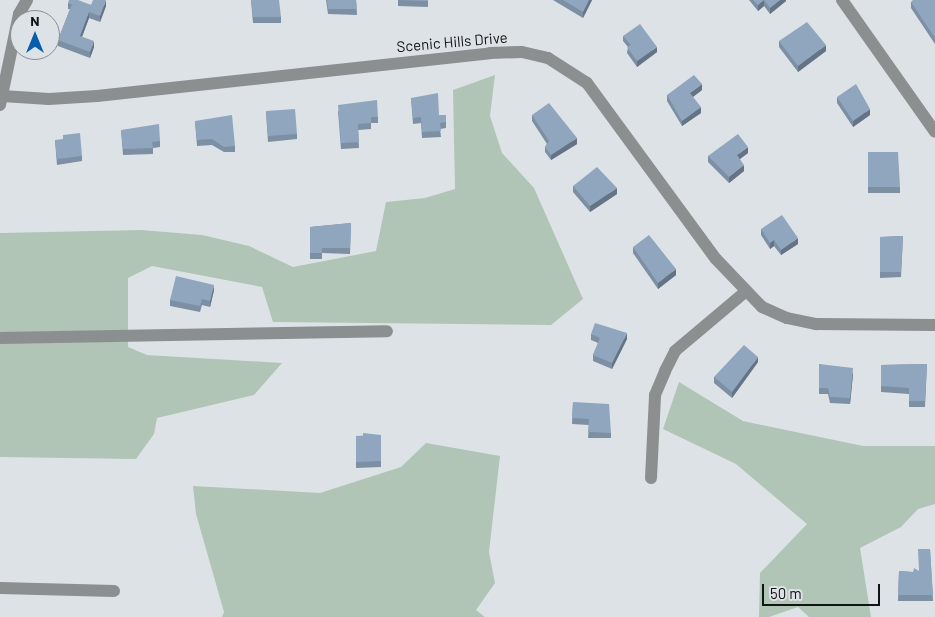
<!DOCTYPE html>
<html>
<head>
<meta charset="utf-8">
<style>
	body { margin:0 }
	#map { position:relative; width:935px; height:617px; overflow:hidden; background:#dde2e6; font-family:Barlow,sans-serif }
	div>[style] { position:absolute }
	.green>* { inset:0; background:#b0c5b6 }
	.minor>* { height:12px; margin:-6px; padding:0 6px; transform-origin:6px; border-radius:6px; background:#8c8f90 }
	.tertiary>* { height:12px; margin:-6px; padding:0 6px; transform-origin:6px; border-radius:6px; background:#8c8f90 }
	.wall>* { inset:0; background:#7c8fa3 }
	.shaded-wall>* { inset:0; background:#657485 }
	.building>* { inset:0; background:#90a6be }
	span { translate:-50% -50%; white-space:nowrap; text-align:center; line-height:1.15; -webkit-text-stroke:4px #dde2e6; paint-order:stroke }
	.street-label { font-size:15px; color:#121315 }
	.north { position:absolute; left:10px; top:10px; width:50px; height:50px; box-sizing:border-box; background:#dde2e6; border:1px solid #8c8f92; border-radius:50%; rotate:0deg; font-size:14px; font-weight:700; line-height:20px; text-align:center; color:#121315 }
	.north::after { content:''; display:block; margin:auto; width:18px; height:22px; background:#075eac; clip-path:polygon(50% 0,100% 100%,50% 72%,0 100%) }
	.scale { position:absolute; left:762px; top:584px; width:118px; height:22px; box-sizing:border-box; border:2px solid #121315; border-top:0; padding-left:6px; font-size:15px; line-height:18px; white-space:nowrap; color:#121315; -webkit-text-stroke:4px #dde2e6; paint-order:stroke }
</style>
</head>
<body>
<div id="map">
	<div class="green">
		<div style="clip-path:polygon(495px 75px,490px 116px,502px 153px,534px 188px,583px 299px,551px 325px,273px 322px,262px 287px,152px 266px,128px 278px,128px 347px,147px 355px,282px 363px,254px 395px,157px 418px,154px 434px,136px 459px,0 457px,0 233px,141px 230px,202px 235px,249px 246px,293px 267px,376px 251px,386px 202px,425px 198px,455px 189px,453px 90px)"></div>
		<div style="clip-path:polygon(679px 382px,743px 421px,863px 446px,935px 446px,935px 504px,918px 509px,901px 527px,860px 548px,871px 617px,809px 617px,798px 607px,769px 617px,759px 617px,760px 573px,807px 524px,736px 464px,663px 429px)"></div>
		<div style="clip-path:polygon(426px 443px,500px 456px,489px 552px,495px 583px,476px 610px,485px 617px,222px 617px,224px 612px,196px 514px,193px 486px,320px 493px,401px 467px)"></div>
	</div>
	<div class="minor">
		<div style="left:842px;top:0;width:161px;rotate:54.8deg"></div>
		<div style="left:2px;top:96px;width:47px;rotate:3.7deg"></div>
		<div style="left:49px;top:99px;width:48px;rotate:-3.6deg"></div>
		<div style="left:97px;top:96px;width:395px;rotate:-6.2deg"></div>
		<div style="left:490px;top:53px;width:32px;rotate:-2deg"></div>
		<div style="left:522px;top:52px;width:27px;rotate:13deg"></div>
		<div style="left:548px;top:58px;width:46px;rotate:32.7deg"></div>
		<div style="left:587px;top:83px;width:218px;rotate:53.8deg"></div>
		<div style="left:716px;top:259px;width:66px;rotate:46.2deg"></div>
		<div style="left:762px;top:307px;width:27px;rotate:24deg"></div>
		<div style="left:787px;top:318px;width:30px;rotate:12deg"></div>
		<div style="left:816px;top:324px;width:119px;rotate:0.5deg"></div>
		<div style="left:0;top:338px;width:387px;rotate:-1deg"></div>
		<div style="left:651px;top:478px;width:83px;rotate:-87.2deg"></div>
		<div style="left:655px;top:395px;width:26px;rotate:-67deg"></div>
		<div style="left:665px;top:371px;width:22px;rotate:-63deg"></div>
		<div style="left:675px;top:351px;width:92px;rotate:-40.1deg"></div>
		<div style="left:0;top:588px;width:114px;rotate:1.5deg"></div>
	</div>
	<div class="tertiary">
		<div style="left:0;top:105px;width:93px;rotate:-78.2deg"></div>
		<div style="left:19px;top:14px;width:16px;rotate:-60deg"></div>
	</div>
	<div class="wall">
		<div style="clip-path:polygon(251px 0,281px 17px,281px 23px,253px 23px)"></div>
		<div style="clip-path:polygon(326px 0,356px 0,357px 15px,328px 14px)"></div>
		<div style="clip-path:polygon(398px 0,428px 0,428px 7px,398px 6px)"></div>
		<div style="clip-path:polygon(553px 0,592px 0,583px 18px)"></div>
		<div style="clip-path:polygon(749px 0,786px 0,786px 1px,770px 14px,764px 6px,758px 11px)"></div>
		<div style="clip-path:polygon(935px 0,935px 44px,911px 8px,911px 2px)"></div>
		<div style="clip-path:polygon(68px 3px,106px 6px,100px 22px,89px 18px,82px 37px,94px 47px,90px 58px,58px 46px,58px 40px,70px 9px,68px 9px)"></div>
		<div style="clip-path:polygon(623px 36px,657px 52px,637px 67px,627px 53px,628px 47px,623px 41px)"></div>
		<div style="clip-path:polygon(779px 41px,826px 51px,798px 72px,779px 47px)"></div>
		<div style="clip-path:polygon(702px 90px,693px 97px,701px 113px,682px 126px,667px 101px,667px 95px)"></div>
		<div style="clip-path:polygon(837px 97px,870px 115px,853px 127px,837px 103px)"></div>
		<div style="clip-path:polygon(411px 98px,439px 115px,446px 115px,446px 128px,440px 129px,441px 137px,422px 138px,421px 123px,413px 124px)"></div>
		<div style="clip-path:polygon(266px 111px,297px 134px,297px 139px,268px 142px)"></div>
		<div style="clip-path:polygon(338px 111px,378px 117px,378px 123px,371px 123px,371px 129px,358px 130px,359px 148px,341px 149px)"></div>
		<div style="clip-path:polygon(532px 115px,577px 144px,551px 160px,545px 152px,545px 147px,547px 144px,532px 121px)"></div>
		<div style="clip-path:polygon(195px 121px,235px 146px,235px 152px,224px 152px,212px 145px,197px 146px)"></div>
		<div style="clip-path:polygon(121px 130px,160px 141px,160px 147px,153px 148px,153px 154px,123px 155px)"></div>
		<div style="clip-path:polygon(55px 140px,82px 156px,82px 161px,57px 165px)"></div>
		<div style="clip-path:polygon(868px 152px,900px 187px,900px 193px,868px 193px)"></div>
		<div style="clip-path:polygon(748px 153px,740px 159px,744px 171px,729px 183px,708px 162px,708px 156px)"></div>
		<div style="clip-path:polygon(573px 186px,617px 194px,590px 212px,573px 192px)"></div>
		<div style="clip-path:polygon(351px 223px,350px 254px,322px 253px,322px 259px,310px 259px,310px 227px)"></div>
		<div style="clip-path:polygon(761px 229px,798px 244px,781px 255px,774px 246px,770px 249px,761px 235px)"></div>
		<div style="clip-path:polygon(903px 236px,901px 277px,880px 278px,880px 237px)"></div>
		<div style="clip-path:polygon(633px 247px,676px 275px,658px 289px,633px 253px)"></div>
		<div style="clip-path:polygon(214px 290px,210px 307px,202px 305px,200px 312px,170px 306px,170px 300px)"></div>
		<div style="clip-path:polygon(591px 334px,627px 339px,612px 369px,593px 361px,593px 355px,598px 343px,591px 340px)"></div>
		<div style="clip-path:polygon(758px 362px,732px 398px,714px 383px,714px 377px)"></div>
		<div style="clip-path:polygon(819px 364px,853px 374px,850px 404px,830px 403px,828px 394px,819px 394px)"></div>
		<div style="clip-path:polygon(927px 364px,925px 407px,909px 407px,909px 394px,881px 392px,881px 365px)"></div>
		<div style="clip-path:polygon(573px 402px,611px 433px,611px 438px,588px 438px,589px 425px,572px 424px)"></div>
		<div style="clip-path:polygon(381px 435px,381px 467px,356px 468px,356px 436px)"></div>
		<div style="clip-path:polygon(930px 549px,933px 601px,898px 601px,899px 571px,913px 572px,919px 571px)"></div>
	</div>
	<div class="shaded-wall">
		<div style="clip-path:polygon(106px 0,106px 6px,100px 22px,100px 16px)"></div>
		<div style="clip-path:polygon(589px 0,592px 0,583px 18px,583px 12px)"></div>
		<div style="clip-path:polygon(764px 0,764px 6px,758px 11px,758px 5px)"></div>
		<div style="clip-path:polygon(780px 0,786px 0,786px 1px,770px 14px,770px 8px)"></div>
		<div style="clip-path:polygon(89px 12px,89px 18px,80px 42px,80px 36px)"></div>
		<div style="clip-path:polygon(94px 41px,94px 47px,90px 58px,90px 52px)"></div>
		<div style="clip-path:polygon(826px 45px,826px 51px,798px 72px,798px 66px)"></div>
		<div style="clip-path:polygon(657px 47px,657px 52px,637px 67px,637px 61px)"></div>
		<div style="clip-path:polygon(702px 84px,702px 90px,690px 99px,690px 93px)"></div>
		<div style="clip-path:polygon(701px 107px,701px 113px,682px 126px,682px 121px)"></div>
		<div style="clip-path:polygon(870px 109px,870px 115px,853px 127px,853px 121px)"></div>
		<div style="clip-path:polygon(577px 138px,577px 144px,551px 160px,551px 155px)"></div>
		<div style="clip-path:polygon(748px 147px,748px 153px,737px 161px,737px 155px)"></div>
		<div style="clip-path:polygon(744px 165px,744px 171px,729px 183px,729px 177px)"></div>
		<div style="clip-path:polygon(617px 188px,617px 194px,590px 212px,590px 206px)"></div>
		<div style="clip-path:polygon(798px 238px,798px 244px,781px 255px,781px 250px)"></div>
		<div style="clip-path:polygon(774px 240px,774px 246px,770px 249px,770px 243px)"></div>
		<div style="clip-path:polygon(676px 269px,676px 275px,658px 289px,658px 283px)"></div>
		<div style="clip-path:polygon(214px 285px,214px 290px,210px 307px,210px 301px)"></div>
		<div style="clip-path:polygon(627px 333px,627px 339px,612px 369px,612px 363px)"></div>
		<div style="clip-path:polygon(758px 357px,758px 362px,732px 398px,732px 392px)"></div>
		<div style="clip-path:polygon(853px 368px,853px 374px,850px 404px,850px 398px)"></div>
	</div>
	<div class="building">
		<div style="clip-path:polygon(69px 0,78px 0,91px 5px,93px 0,106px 0,100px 16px,89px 12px,80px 36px,94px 41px,90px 52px,58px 40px,72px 4px,68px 3px)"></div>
		<div style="clip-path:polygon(251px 0,279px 0,281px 17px,253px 17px)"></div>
		<div style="clip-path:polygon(327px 0,356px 0,357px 9px,328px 9px)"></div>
		<div style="clip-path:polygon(398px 0,428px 0,428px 1px)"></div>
		<div style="clip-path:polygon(563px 0,589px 0,583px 12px)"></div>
		<div style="clip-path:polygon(753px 0,780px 0,770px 8px,764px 0,758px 5px)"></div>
		<div style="clip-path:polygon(913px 0,935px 0,935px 38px,911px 2px)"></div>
		<div style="clip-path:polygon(807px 22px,826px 45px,798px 66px,779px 41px)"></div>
		<div style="clip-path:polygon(640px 24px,657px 47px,637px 61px,627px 47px,631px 45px,623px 36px)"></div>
		<div style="clip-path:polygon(694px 75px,702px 84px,690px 93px,701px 107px,682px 121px,667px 95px)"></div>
		<div style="clip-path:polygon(856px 84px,870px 109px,853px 121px,837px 97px)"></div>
		<div style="clip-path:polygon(438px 93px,439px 115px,446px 115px,446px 122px,440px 123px,441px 131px,422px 132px,421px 117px,413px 118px,411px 98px)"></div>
		<div style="clip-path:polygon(377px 100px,378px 117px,371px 117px,371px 123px,358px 124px,359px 142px,341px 143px,338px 105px)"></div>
		<div style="clip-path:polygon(549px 103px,577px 138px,551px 155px,545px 147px,549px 141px,532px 115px)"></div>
		<div style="clip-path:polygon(295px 109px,297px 134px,268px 136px,266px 111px)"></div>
		<div style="clip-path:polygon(232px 115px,235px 146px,224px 147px,212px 139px,197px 140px,195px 121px)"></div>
		<div style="clip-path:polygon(159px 124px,160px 141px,152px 142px,153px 148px,123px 149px,121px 130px)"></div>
		<div style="clip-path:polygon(80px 133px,82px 156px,57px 159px,55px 140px,63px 139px,63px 135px)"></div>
		<div style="clip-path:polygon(738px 134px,748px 147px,737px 155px,744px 165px,729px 177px,708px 156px)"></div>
		<div style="clip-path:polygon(868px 152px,898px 152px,900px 187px,868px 187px)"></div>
		<div style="clip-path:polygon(597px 167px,617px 188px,590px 206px,573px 186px)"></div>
		<div style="clip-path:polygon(782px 215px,798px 238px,781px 250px,774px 240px,770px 243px,761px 229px)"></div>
		<div style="clip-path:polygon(351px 223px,350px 248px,322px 248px,322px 253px,310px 253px,310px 227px)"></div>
		<div style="clip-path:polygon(649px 235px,676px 269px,658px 283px,633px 247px)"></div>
		<div style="clip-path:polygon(903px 236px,901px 272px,880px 272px,880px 237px)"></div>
		<div style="clip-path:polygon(176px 276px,214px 285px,210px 301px,202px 299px,200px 306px,170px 300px)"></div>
		<div style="clip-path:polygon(595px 323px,627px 333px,612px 363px,593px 355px,600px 338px,591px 334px)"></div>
		<div style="clip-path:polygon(744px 345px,758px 357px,732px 392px,714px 377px)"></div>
		<div style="clip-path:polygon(819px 364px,853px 368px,850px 398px,830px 397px,828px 388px,819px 388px)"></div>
		<div style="clip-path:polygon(927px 364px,925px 401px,909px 401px,909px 388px,881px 386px,881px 365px)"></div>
		<div style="clip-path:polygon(573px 402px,609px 404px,611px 433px,588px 432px,589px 419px,572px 418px)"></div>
		<div style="clip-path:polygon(363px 433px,381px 435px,381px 461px,356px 462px,356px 436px,363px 436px)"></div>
		<div style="clip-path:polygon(918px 549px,930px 549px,933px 595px,898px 595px,899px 571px,913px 572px,914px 568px,919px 571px)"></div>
	</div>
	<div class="street-label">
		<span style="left:452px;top:42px;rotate:-5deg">Scenic Hills Drive</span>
	</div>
	<div class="north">N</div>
	<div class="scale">50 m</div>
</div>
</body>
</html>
